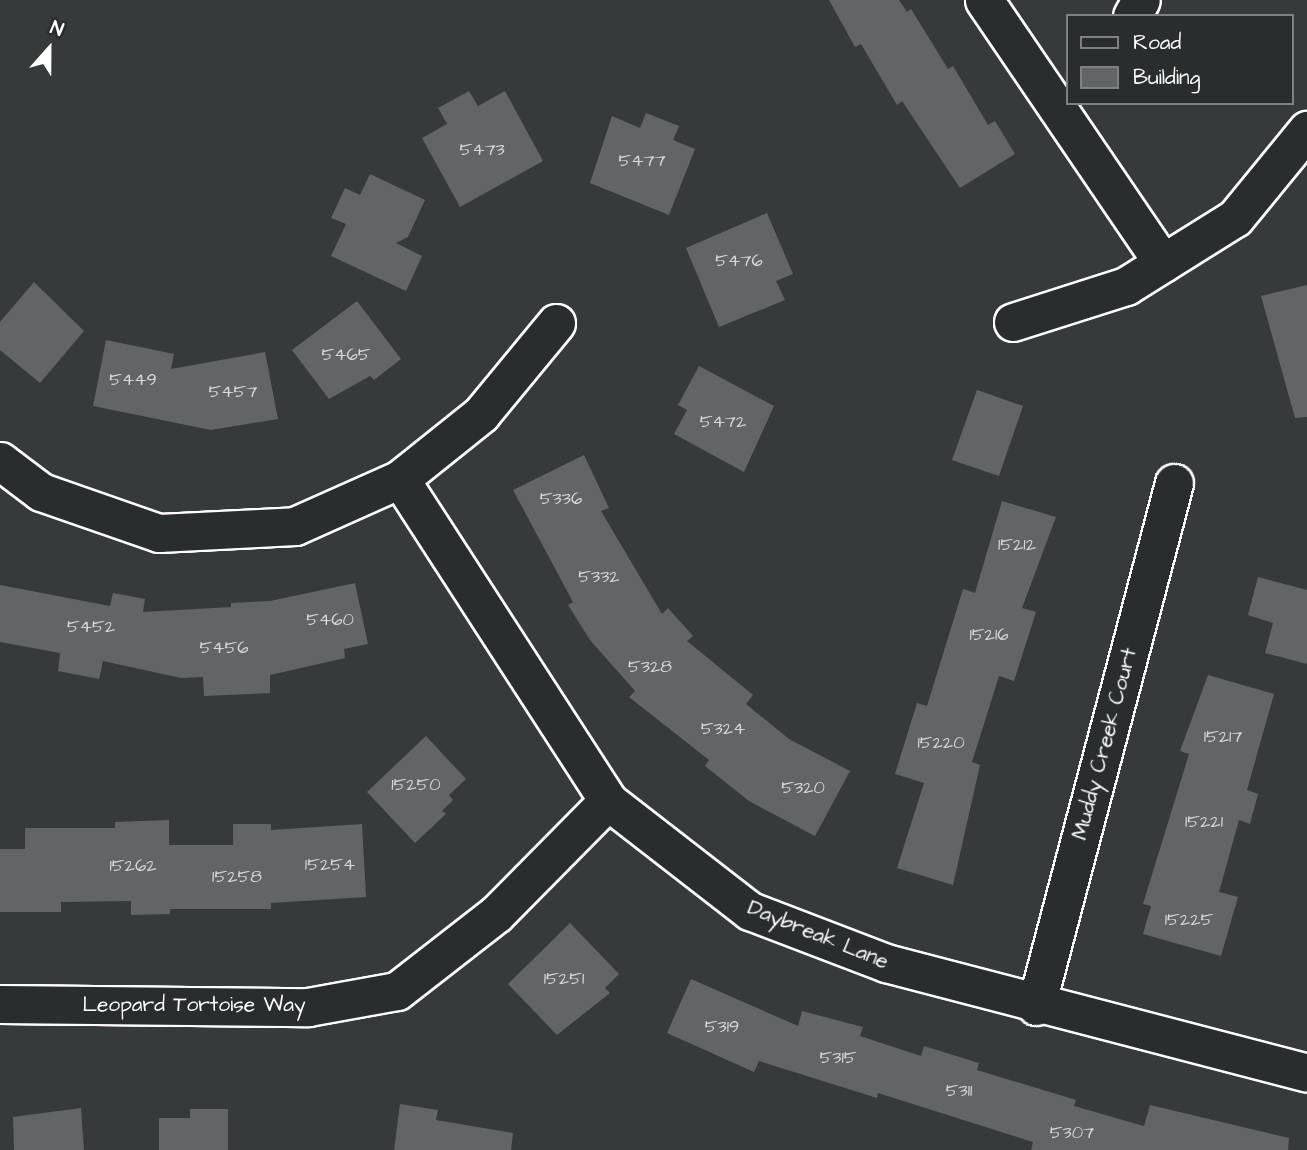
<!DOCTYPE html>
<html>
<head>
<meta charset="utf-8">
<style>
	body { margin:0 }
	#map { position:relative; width:1307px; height:1150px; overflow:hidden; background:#373a3b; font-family:"Architects Daughter",sans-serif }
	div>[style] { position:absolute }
	.building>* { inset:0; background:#636465 }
	.roads { filter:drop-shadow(2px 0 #fff) drop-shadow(-2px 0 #fff) drop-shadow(0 2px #fff) drop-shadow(0 -2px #fff) }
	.minor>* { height:37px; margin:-18.5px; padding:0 18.5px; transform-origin:18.5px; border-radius:18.5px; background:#2a2d2e }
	span { translate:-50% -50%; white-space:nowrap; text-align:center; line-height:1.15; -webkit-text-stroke:6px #2a2d2e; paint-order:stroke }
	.number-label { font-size:18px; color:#d8d8d8 }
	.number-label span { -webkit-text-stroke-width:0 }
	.street-label { font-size:21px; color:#fff }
	.legend { position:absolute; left:1066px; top:14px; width:228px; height:91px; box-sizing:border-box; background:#2a2d2e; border:2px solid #7f8182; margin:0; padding:9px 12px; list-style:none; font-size:21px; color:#fff }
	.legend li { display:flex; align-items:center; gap:14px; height:35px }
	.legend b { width:35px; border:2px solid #7f8182 }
	.north { position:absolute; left:14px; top:14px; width:70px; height:70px; -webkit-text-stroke:5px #2a2d2e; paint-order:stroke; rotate:21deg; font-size:19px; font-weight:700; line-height:28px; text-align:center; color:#fff }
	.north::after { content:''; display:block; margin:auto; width:24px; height:32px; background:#fff; clip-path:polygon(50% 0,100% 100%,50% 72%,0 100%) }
</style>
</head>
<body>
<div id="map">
	<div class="building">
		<div style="clip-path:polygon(829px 0,899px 0,907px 12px,911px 9px,948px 69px,953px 66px,988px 125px,995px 121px,1015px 154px,960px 188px,902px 101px,897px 105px,861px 44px,855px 47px)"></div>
		<div style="clip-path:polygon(469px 91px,478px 106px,505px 91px,543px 161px,460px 207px,422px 138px,447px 124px,438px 108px)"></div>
		<div style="clip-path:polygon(646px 113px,679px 126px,673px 140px,695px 149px,669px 215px,590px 183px,612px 116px,640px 128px)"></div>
		<div style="clip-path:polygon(370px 174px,425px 200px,408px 237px,396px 243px,422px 256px,406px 291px,331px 256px,346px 224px,331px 218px,345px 188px,360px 195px)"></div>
		<div style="clip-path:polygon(767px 213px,793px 274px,776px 281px,785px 300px,719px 327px,686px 248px)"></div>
		<div style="clip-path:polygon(34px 282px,84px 331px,40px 383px,0 350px,0 322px)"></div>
		<div style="clip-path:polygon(1307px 285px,1307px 417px,1295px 418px,1261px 296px)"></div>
		<div style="clip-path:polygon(357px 301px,401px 359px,374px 380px,370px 376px,329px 399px,292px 350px)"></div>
		<div style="clip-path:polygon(106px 340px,174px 354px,171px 369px,265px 352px,278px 419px,211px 430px,93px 406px)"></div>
		<div style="clip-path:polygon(699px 366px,774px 406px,744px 472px,674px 434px,687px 410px,678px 405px)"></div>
		<div style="clip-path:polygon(977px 390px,1023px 406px,999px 476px,952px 460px)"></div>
		<div style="clip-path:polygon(584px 455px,609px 508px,601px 511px,662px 614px,668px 608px,693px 636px,687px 641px,753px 695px,746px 704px,789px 739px,850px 771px,815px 836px,749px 801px,705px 766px,709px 760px,629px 697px,635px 691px,590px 640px,568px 605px,573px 602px,513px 490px)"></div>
		<div style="clip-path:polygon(1002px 501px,1056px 517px,1022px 608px,1036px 612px,1014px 681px,999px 676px,972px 762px,980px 765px,953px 885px,897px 868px,924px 783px,895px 774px,917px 703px,927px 706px,963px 589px,975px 593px)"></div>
		<div style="clip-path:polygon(1258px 577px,1307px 590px,1307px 664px,1265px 653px,1273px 623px,1248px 615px)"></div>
		<div style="clip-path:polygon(355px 583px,368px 644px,344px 649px,345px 658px,270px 675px,270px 693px,204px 696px,203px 677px,181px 678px,103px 661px,99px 679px,58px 671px,60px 653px,0 642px,0 585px,110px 606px,113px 593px,145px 599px,143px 612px,231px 607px,231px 603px,270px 601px)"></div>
		<div style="clip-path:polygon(1208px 675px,1274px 694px,1247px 790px,1258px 794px,1250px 824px,1239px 820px,1219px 892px,1238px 897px,1221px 956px,1143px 934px,1151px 906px,1143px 904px,1189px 754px,1180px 751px)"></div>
		<div style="clip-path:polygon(426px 736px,466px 779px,449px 795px,453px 800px,442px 811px,446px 814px,415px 843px,367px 792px)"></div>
		<div style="clip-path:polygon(169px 820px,169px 845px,233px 845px,233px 824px,271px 824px,271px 830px,362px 824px,366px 897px,271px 903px,271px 909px,170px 909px,170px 914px,131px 915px,131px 901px,61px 902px,61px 912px,0 912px,0 849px,25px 849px,25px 828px,115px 828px,115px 822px)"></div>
		<div style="clip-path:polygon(570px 923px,619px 974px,605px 988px,610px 993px,557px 1035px,508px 984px)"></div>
		<div style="clip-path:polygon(691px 979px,798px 1026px,802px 1011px,863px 1027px,860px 1036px,921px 1056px,924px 1046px,979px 1063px,977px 1070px,1076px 1100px,1074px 1106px,1144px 1126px,1150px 1105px,1289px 1138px,1288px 1150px,1031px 1150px,1033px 1142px,878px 1093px,877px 1098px,759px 1061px,754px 1072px,667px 1033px)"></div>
		<div style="clip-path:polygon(400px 1104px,438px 1110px,436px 1120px,513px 1133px,511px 1150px,394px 1150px)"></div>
		<div style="clip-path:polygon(81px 1108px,84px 1150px,14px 1150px,13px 1117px)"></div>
		<div style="clip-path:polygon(190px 1109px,228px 1109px,228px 1150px,159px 1150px,159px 1118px,190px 1118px)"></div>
	</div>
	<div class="roads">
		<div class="minor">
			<div style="left:984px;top:0;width:318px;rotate:55.8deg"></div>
			<div style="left:1132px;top:16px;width:18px;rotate:-61deg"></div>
			<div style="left:1013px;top:322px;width:119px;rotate:-17.7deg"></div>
			<div style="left:1126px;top:286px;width:128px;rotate:-32deg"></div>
			<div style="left:1235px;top:218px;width:114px;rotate:-50.7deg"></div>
			<div style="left:0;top:461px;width:51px;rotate:37.1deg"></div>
			<div style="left:41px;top:492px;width:125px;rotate:19.2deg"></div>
			<div style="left:159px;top:533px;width:136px;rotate:-2.9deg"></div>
			<div style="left:295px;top:526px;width:115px;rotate:-24.1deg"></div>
			<div style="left:400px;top:479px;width:104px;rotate:-38.7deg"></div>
			<div style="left:481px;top:414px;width:118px;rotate:-50.5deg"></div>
			<div style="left:400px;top:479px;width:383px;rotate:57.1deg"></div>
			<div style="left:608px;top:801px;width:180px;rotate:37.8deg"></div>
			<div style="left:750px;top:911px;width:146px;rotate:20.9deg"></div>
			<div style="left:886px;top:963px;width:435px;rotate:14.6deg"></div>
			<div style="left:0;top:1004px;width:308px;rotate:0.6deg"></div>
			<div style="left:308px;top:1007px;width:90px;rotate:-10.2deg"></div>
			<div style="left:397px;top:991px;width:125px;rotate:-37.9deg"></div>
			<div style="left:496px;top:914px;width:159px;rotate:-45.3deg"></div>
			<div style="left:1036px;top:1006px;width:541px;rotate:-75.22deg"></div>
		</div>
	</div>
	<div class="number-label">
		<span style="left:482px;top:150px">5473</span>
		<span style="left:642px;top:161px">5477</span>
		<span style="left:739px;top:261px">5476</span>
		<span style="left:346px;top:355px">5465</span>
		<span style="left:133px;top:380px">5449</span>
		<span style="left:233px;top:392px">5457</span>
		<span style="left:723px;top:422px">5472</span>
		<span style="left:561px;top:499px">5336</span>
		<span style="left:1017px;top:545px">15212</span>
		<span style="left:599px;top:577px">5332</span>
		<span style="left:330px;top:620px">5460</span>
		<span style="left:91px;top:627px">5452</span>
		<span style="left:989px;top:635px">15216</span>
		<span style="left:224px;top:648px">5456</span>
		<span style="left:650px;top:667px">5328</span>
		<span style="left:723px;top:729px">5324</span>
		<span style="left:1223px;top:737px">15217</span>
		<span style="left:941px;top:743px">15220</span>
		<span style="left:416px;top:785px">15250</span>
		<span style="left:803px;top:788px">5320</span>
		<span style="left:1204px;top:822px">15221</span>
		<span style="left:330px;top:865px">15254</span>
		<span style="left:133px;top:866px">15262</span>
		<span style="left:237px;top:877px">15258</span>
		<span style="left:1189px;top:920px">15225</span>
		<span style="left:564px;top:979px">15251</span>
		<span style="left:722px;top:1027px">5319</span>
		<span style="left:838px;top:1058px">5315</span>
		<span style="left:959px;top:1091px">5311</span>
		<span style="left:1072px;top:1133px">5307</span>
	</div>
	<div class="street-label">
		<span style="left:1105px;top:744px;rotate:-75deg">Muddy Creek Court</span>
		<span style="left:818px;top:935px;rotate:22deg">Daybreak Lane</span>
		<span style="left:194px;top:1005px">Leopard Tortoise Way</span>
	</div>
	<ul class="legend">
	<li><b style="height:9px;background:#2a2d2e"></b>Road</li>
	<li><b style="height:19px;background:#636465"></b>Building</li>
	</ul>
	<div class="north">N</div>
</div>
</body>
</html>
